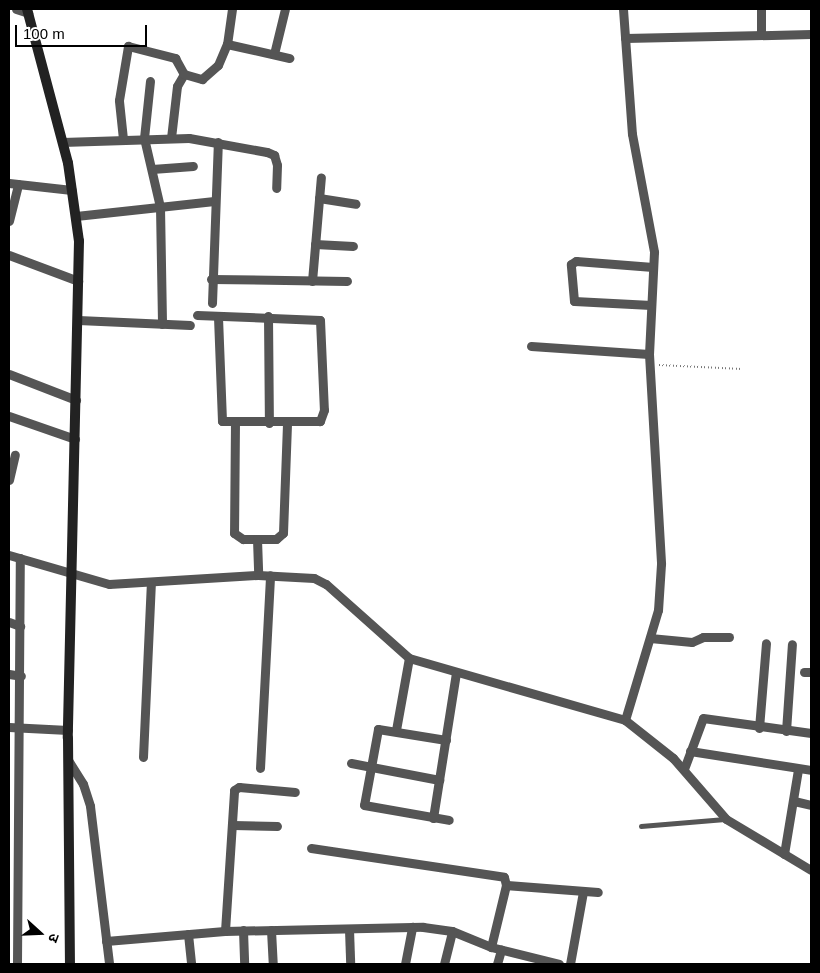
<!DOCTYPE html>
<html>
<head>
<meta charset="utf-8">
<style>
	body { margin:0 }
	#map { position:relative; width:820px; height:973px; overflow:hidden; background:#fff; font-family:Helvetica,"Noto Sans Devanagari",sans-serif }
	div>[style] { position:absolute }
	.path>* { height:2px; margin-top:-1px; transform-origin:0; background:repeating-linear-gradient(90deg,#777 0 1px,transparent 0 3.5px) }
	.lane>* { height:4.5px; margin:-2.25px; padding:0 2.25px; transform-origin:2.25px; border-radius:2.25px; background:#555 }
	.street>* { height:9px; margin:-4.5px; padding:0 4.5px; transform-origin:4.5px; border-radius:4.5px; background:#555 }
	.secondary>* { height:10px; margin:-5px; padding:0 5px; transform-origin:5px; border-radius:5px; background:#222 }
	span { translate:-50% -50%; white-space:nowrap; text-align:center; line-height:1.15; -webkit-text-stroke:4px #fff; paint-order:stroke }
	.frame { position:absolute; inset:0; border:10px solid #000; pointer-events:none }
	.north { position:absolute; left:15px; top:908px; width:50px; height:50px; -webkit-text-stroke:4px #fff; paint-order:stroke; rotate:110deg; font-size:14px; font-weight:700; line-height:20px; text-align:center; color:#000 }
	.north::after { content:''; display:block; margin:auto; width:18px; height:22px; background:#000; clip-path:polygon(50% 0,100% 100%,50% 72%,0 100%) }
	.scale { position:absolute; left:15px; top:25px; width:132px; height:22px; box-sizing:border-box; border:2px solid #000; border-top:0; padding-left:6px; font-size:15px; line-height:18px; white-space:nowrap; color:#000; -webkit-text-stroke:4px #fff; paint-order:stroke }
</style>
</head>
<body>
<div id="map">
	<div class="path">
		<div style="left:659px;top:365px;width:83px;rotate:2.8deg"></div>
	</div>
	<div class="lane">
		<div style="left:641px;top:826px;width:84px;rotate:-4.8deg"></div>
	</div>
	<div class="street">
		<div style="left:16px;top:9px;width:13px;rotate:18deg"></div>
		<div style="left:232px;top:9px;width:35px;rotate:98deg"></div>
		<div style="left:227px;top:44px;width:64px;rotate:12.7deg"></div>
		<div style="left:623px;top:9px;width:125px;rotate:85.9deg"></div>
		<div style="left:632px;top:134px;width:120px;rotate:79.4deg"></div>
		<div style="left:654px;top:252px;width:102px;rotate:92.8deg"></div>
		<div style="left:649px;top:354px;width:210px;rotate:86.7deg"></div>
		<div style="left:661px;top:564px;width:46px;rotate:93.7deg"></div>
		<div style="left:658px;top:610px;width:115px;rotate:106.7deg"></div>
		<div style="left:761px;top:9px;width:26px;rotate:90deg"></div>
		<div style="left:625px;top:38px;width:186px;rotate:-1.2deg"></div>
		<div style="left:274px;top:54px;width:46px;rotate:-76.3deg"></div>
		<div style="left:150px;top:81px;width:57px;rotate:96deg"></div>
		<div style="left:144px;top:138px;width:71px;rotate:76.9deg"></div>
		<div style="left:160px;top:207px;width:117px;rotate:89deg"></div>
		<div style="left:171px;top:138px;width:52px;rotate:-83.4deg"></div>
		<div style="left:177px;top:86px;width:14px;rotate:-60deg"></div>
		<div style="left:123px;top:139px;width:39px;rotate:-96deg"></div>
		<div style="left:119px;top:100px;width:55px;rotate:-80.5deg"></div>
		<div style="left:128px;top:46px;width:49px;rotate:14.3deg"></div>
		<div style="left:175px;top:58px;width:18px;rotate:61deg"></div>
		<div style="left:184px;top:74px;width:19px;rotate:16deg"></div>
		<div style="left:202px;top:79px;width:21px;rotate:-41deg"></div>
		<div style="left:218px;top:65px;width:23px;rotate:-67deg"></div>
		<div style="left:62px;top:142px;width:127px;rotate:-1.8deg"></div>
		<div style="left:189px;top:138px;width:79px;rotate:10.2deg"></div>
		<div style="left:267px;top:152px;width:8px;rotate:23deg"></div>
		<div style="left:274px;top:155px;width:10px;rotate:73deg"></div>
		<div style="left:277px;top:165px;width:23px;rotate:92deg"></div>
		<div style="left:152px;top:169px;width:41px;rotate:-4.2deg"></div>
		<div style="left:9px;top:183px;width:63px;rotate:6.3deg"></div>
		<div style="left:319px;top:198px;width:37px;rotate:9deg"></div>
		<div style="left:76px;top:216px;width:139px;rotate:-6.2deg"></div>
		<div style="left:9px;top:221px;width:38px;rotate:-76deg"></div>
		<div style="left:315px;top:244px;width:38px;rotate:3deg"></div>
		<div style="left:9px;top:255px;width:74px;rotate:20.6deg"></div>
		<div style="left:211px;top:279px;width:136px;rotate:0.8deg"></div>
		<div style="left:312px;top:281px;width:104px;rotate:-85.1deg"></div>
		<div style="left:212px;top:303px;width:161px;rotate:-87.9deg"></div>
		<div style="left:651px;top:305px;width:77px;rotate:-177deg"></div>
		<div style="left:574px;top:301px;width:37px;rotate:-95deg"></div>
		<div style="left:571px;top:264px;width:6px;rotate:-31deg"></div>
		<div style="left:576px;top:261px;width:77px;rotate:4.5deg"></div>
		<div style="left:197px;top:315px;width:123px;rotate:2.3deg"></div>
		<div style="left:320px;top:320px;width:90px;rotate:87.5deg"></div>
		<div style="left:324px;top:410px;width:12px;rotate:110deg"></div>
		<div style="left:320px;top:421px;width:98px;rotate:180deg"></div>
		<div style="left:222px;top:421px;width:105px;rotate:-92.2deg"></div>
		<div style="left:268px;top:316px;width:107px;rotate:89.5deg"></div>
		<div style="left:78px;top:320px;width:112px;rotate:2.6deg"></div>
		<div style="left:531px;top:346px;width:118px;rotate:3.9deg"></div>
		<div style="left:9px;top:374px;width:72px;rotate:21.2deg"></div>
		<div style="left:9px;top:416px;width:70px;rotate:19.2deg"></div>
		<div style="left:235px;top:422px;width:111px;rotate:90.5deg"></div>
		<div style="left:234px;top:533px;width:11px;rotate:34deg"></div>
		<div style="left:243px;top:539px;width:33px"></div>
		<div style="left:276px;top:539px;width:9px;rotate:-41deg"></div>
		<div style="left:283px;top:533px;width:110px;rotate:-87.9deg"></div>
		<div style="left:9px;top:480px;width:26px;rotate:-77deg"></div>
		<div style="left:257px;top:539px;width:36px;rotate:88deg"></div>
		<div style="left:9px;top:555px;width:104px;rotate:16.2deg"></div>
		<div style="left:109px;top:584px;width:149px;rotate:-3.5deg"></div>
		<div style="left:258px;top:575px;width:56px;rotate:3.1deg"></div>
		<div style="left:314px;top:578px;width:13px;rotate:27deg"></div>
		<div style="left:326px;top:584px;width:111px;rotate:41.7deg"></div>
		<div style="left:409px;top:658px;width:225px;rotate:16deg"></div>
		<div style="left:625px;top:720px;width:61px;rotate:38.4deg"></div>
		<div style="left:673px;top:758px;width:81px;rotate:49deg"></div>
		<div style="left:726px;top:819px;width:99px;rotate:31deg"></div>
		<div style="left:9px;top:622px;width:12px;rotate:20deg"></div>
		<div style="left:650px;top:638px;width:42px;rotate:5.4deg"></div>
		<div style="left:692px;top:642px;width:12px;rotate:-24deg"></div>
		<div style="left:703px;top:637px;width:26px"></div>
		<div style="left:804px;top:672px;width:7px"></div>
		<div style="left:9px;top:674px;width:12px;rotate:9deg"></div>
		<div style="left:9px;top:727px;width:59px;rotate:2.9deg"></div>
		<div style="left:759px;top:728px;width:85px;rotate:-85.3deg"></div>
		<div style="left:396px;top:730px;width:73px;rotate:-79.8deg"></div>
		<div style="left:786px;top:731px;width:87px;rotate:-86.1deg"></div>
		<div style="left:446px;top:740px;width:69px;rotate:-170.8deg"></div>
		<div style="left:378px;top:729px;width:77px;rotate:100.4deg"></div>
		<div style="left:364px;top:805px;width:86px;rotate:10deg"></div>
		<div style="left:690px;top:751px;width:122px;rotate:8.9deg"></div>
		<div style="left:143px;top:757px;width:174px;rotate:-87.4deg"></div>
		<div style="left:68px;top:760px;width:28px;rotate:58deg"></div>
		<div style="left:83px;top:784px;width:23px;rotate:72deg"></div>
		<div style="left:90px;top:806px;width:159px;rotate:83.1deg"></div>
		<div style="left:351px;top:763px;width:90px;rotate:10.9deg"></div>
		<div style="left:260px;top:768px;width:193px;rotate:-87deg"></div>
		<div style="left:684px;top:769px;width:54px;rotate:-69.6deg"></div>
		<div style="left:703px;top:718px;width:109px;rotate:7.9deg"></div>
		<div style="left:794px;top:801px;width:17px;rotate:13deg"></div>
		<div style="left:433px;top:818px;width:147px;rotate:-81deg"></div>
		<div style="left:233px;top:825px;width:44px;rotate:1.3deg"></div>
		<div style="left:311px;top:848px;width:195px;rotate:8.5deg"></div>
		<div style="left:504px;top:877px;width:8px;rotate:76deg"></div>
		<div style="left:506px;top:885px;width:64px;rotate:103.6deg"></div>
		<div style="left:784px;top:854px;width:86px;rotate:-80.6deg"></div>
		<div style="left:506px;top:885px;width:92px;rotate:4.4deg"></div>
		<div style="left:349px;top:929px;width:35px;rotate:88deg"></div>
		<div style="left:243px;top:930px;width:34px;rotate:88deg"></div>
		<div style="left:271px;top:930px;width:34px;rotate:87deg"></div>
		<div style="left:225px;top:931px;width:141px;rotate:-86.3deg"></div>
		<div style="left:234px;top:790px;width:6px;rotate:-31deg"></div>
		<div style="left:239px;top:787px;width:56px;rotate:5.1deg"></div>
		<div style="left:188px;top:934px;width:30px;rotate:84deg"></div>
		<div style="left:106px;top:941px;width:119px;rotate:-4.8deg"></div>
		<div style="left:225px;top:931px;width:198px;rotate:-1.2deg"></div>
		<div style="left:423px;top:927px;width:29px;rotate:8deg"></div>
		<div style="left:452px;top:931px;width:42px;rotate:22.3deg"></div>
		<div style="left:491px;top:947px;width:70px;rotate:14deg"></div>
		<div style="left:17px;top:964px;width:406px;rotate:-89.6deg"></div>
		<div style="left:405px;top:964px;width:38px;rotate:-79deg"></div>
		<div style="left:444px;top:964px;width:34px;rotate:-76deg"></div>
		<div style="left:497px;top:964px;width:15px;rotate:-74deg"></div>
		<div style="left:570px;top:964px;width:73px;rotate:-79.8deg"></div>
	</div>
	<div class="secondary">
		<div style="left:27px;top:9px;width:159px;rotate:75.1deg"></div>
		<div style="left:68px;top:163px;width:79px;rotate:82deg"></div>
		<div style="left:79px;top:241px;width:497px;rotate:91.3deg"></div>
		<div style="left:68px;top:738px;width:226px;rotate:89.5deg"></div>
	</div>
	<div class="frame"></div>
	<div class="north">उ</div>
	<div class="scale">100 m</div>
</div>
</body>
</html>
